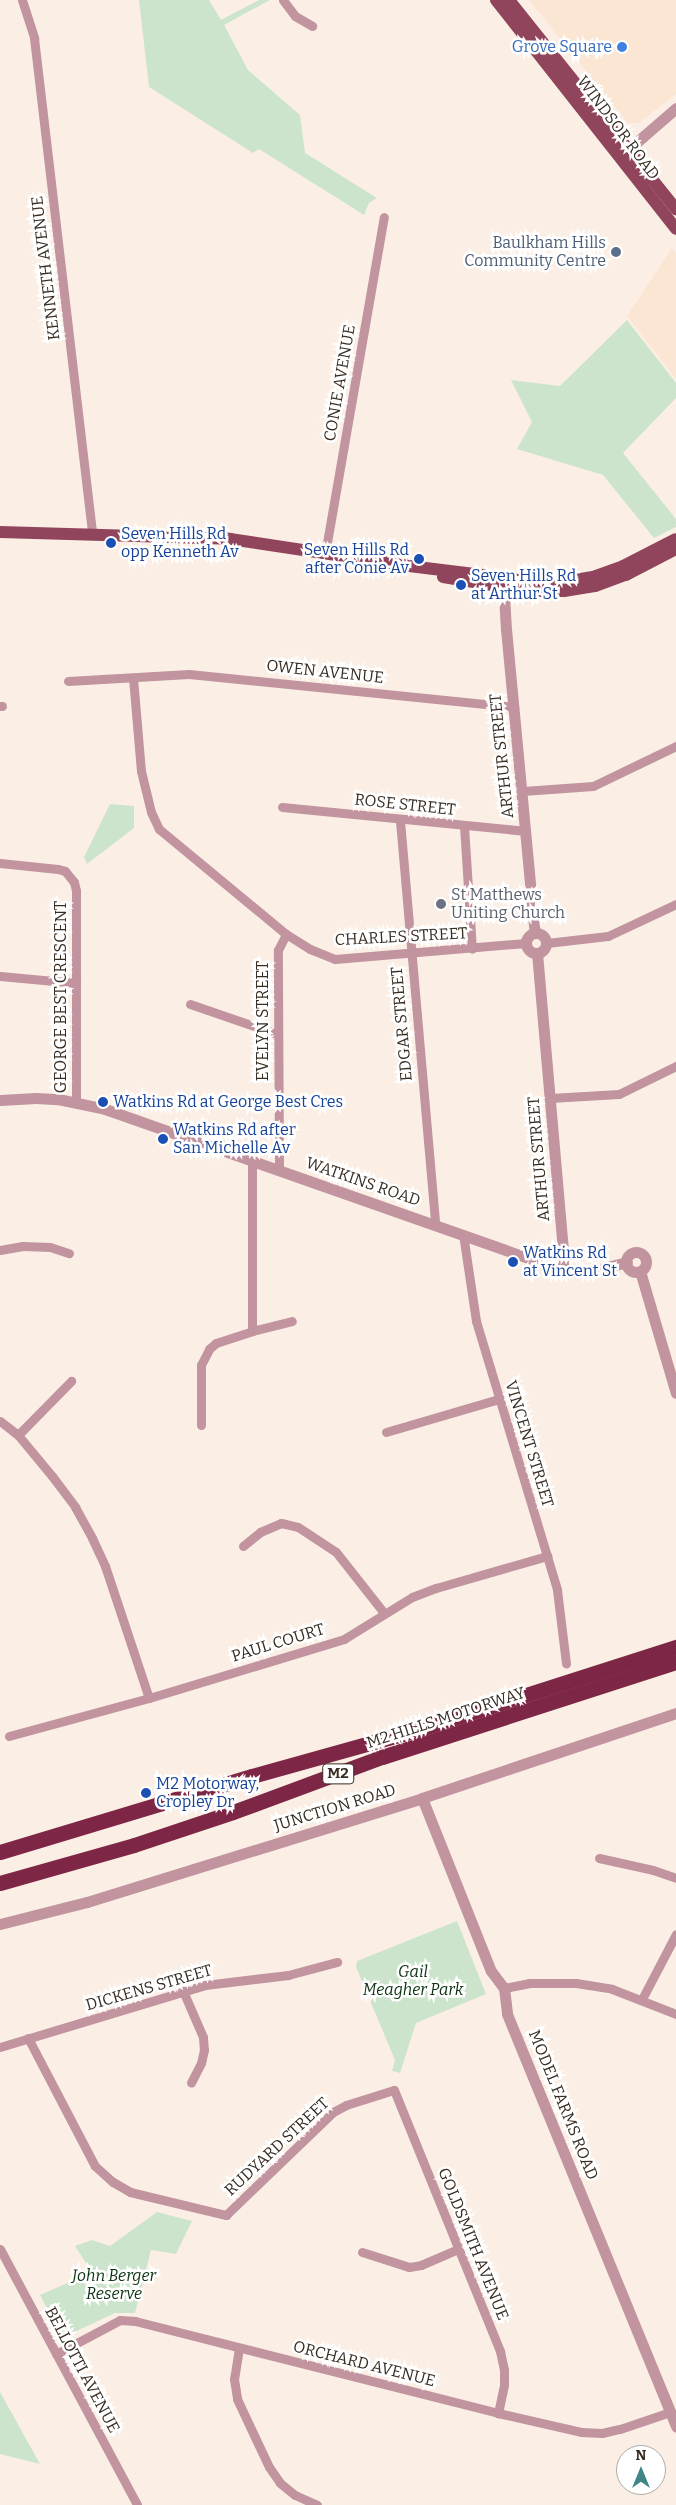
<!DOCTYPE html>
<html>
<head>
<meta charset="utf-8">
<style>
	body { margin:0 }
	#map { position:relative; width:676px; height:2505px; overflow:hidden; background:#fbefe5; font-family:Bitter,serif }
	div>[style] { position:absolute }
	.built>* { inset:0; background:#fbe5d3 }
	.green>* { inset:0; background:#cce4cc }
	.minor>* { height:9px; margin:-4.5px; padding:0 4.5px; transform-origin:4.5px; border-radius:4.5px; background:#c1949f }
	.tertiary>* { height:11px; margin:-5.5px; padding:0 5.5px; transform-origin:5.5px; border-radius:5.5px; background:#c1949f }
	.tertiary>.ring { margin:-5.5px; padding:0; box-sizing:content-box; background:none; border:11px solid #c1949f; border-radius:50% }
	.primary>* { height:12px; margin:-6px; padding:0 6px; transform-origin:6px; border-radius:6px; background:#90455c }
	.motorway>* { height:15px; margin:-7.5px; padding:0 7.5px; transform-origin:7.5px; border-radius:7.5px; background:#7d2645 }
	.dots>* { width:14px; height:14px; translate:-50% -50%; box-sizing:border-box; border:2px solid #fff; border-radius:50% }
	span { translate:-50% -50%; white-space:nowrap; text-align:center; line-height:1.15; -webkit-text-stroke:5px #fff; paint-order:stroke }
	.shield-label span { padding:1px 4px; background:#fff; border:1px solid; border-radius:4px; -webkit-text-stroke-width:0 }
	.shield-label { font-size:15px; color:#382d23; font-weight:700 }
	.shop-label { font-size:16px; color:#366cbe }
	.right { translate:-100% -50%; text-align:right }
	.street-label { font-size:16px; color:#382d23 }
	.service-label { font-size:16px; color:#4e5e75 }
	.transit-label { font-size:16px; color:#164399 }
	.left { translate:0 -50%; text-align:left }
	.worship-label { font-size:16px; color:#5b616d }
	.park-label { font-size:16px; color:#0b3210; font-style:italic }
	.north { position:absolute; left:616px; top:2445px; width:50px; height:50px; box-sizing:border-box; background:#fff; border:1px solid #afaba7; border-radius:50%; rotate:0deg; font-size:14px; font-weight:700; line-height:20px; text-align:center; color:#382d23 }
	.north::after { content:''; display:block; margin:auto; width:18px; height:22px; background:#3e8688; clip-path:polygon(50% 0,100% 100%,50% 72%,0 100%) }
</style>
</head>
<body>
<div id="map">
	<div class="built">
		<div style="clip-path:polygon(529px 0,676px 0,676px 94px,639px 123px,628px 123px)"></div>
		<div style="clip-path:polygon(672px 248px,676px 253px,676px 379px,627px 316px)"></div>
	</div>
	<div class="green">
		<div style="clip-path:polygon(139px 0,209px 0,221px 20px,259px 0,270px 0,224px 25px,248px 70px,300px 115px,305px 153px,377px 198px,369px 203px,364px 215px,259px 149px,253px 153px,149px 87px)"></div>
		<div style="clip-path:polygon(627px 320px,676px 383px,676px 398px,623px 453px,676px 519px,676px 527px,654px 538px,603px 475px,517px 449px,532px 422px,511px 380px,560px 386px)"></div>
		<div style="clip-path:polygon(110px 804px,134px 806px,134px 828px,87px 864px,84px 857px)"></div>
		<div style="clip-path:polygon(457px 1921px,486px 1994px,416px 2023px,400px 2073px,392px 2071px,395px 2060px,356px 1967px,357px 1961px)"></div>
		<div style="clip-path:polygon(157px 2212px,192px 2221px,176px 2254px,151px 2250px,135px 2313px,115px 2313px,66px 2336px,59px 2331px,40px 2295px,90px 2273px,90px 2269px,75px 2246px,92px 2240px,110px 2246px)"></div>
		<div style="clip-path:polygon(0 2392px,40px 2464px,0 2454px)"></div>
	</div>
	<div class="minor">
		<div style="left:22px;top:0;width:40px;rotate:72deg"></div>
		<div style="left:34px;top:38px;width:499px;rotate:83.3deg"></div>
		<div style="left:283px;top:0;width:20px;rotate:53deg"></div>
		<div style="left:295px;top:16px;width:20px;rotate:30deg"></div>
		<div style="left:325px;top:554px;width:342px;rotate:-80.1deg"></div>
		<div style="left:133px;top:678px;width:93px;rotate:85.1deg"></div>
		<div style="left:141px;top:771px;width:42px;rotate:76.3deg"></div>
		<div style="left:151px;top:812px;width:19px;rotate:65deg"></div>
		<div style="left:159px;top:829px;width:165px;rotate:39.6deg"></div>
		<div style="left:286px;top:934px;width:28px;rotate:32deg"></div>
		<div style="left:310px;top:949px;width:27px;rotate:22deg"></div>
		<div style="left:335px;top:959px;width:192px;rotate:-4.8deg"></div>
		<div style="left:68px;top:681px;width:121px;rotate:-3.3deg"></div>
		<div style="left:189px;top:674px;width:327px;rotate:5.8deg"></div>
		<div style="left:0;top:706px;width:2px"></div>
		<div style="left:523px;top:791px;width:70px;rotate:-4.1deg"></div>
		<div style="left:593px;top:786px;width:92px;rotate:-25.7deg"></div>
		<div style="left:282px;top:807px;width:245px;rotate:5.6deg"></div>
		<div style="left:400px;top:821px;width:405px;rotate:85deg"></div>
		<div style="left:464px;top:826px;width:123px;rotate:86.3deg"></div>
		<div style="left:0;top:863px;width:58px;rotate:5.9deg"></div>
		<div style="left:58px;top:869px;width:7px;rotate:16deg"></div>
		<div style="left:65px;top:871px;width:14px;rotate:51deg"></div>
		<div style="left:74px;top:882px;width:9px;rotate:77deg"></div>
		<div style="left:76px;top:891px;width:211px;rotate:90deg"></div>
		<div style="left:547px;top:943px;width:61px;rotate:-6.5deg"></div>
		<div style="left:608px;top:936px;width:75px;rotate:-25.2deg"></div>
		<div style="left:0;top:976px;width:76px;rotate:5.3deg"></div>
		<div style="left:190px;top:1004px;width:92px;rotate:19deg"></div>
		<div style="left:550px;top:1098px;width:69px;rotate:-3.3deg"></div>
		<div style="left:619px;top:1094px;width:64px;rotate:-26.2deg"></div>
		<div style="left:252px;top:1161px;width:170px;rotate:90deg"></div>
		<div style="left:279px;top:1170px;width:220px;rotate:-90.3deg"></div>
		<div style="left:278px;top:950px;width:18px;rotate:-63deg"></div>
		<div style="left:463px;top:1234px;width:88px;rotate:81.5deg"></div>
		<div style="left:476px;top:1321px;width:281px;rotate:73.2deg"></div>
		<div style="left:557px;top:1590px;width:74px;rotate:83deg"></div>
		<div style="left:0;top:1250px;width:23px;rotate:-10deg"></div>
		<div style="left:23px;top:1246px;width:27px;rotate:2deg"></div>
		<div style="left:50px;top:1247px;width:20px;rotate:18deg"></div>
		<div style="left:0;top:1421px;width:23px;rotate:38deg"></div>
		<div style="left:18px;top:1435px;width:53px;rotate:50.3deg"></div>
		<div style="left:52px;top:1476px;width:39px;rotate:53deg"></div>
		<div style="left:75px;top:1507px;width:35px;rotate:61deg"></div>
		<div style="left:92px;top:1538px;width:31px;rotate:65deg"></div>
		<div style="left:105px;top:1566px;width:139px;rotate:71.6deg"></div>
		<div style="left:201px;top:1425px;width:60px;rotate:-90deg"></div>
		<div style="left:201px;top:1365px;width:18px;rotate:-63deg"></div>
		<div style="left:209px;top:1349px;width:9px;rotate:-41deg"></div>
		<div style="left:216px;top:1343px;width:38px;rotate:-18deg"></div>
		<div style="left:252px;top:1331px;width:41px;rotate:-14deg"></div>
		<div style="left:386px;top:1432px;width:118px;rotate:-16.3deg"></div>
		<div style="left:18px;top:1435px;width:76px;rotate:-45.5deg"></div>
		<div style="left:243px;top:1546px;width:22px;rotate:-39deg"></div>
		<div style="left:260px;top:1532px;width:23px;rotate:-23deg"></div>
		<div style="left:281px;top:1523px;width:17px;rotate:13deg"></div>
		<div style="left:298px;top:1527px;width:45px;rotate:33.3deg"></div>
		<div style="left:336px;top:1552px;width:78px;rotate:51.8deg"></div>
		<div style="left:9px;top:1736px;width:145px;rotate:-15.2deg"></div>
		<div style="left:149px;top:1698px;width:204px;rotate:-16.8deg"></div>
		<div style="left:344px;top:1639px;width:80px;rotate:-31.7deg"></div>
		<div style="left:412px;top:1597px;width:26px;rotate:-21deg"></div>
		<div style="left:436px;top:1588px;width:116px;rotate:-16.1deg"></div>
		<div style="left:599px;top:1858px;width:55px;rotate:12.5deg"></div>
		<div style="left:653px;top:1870px;width:24px;rotate:19deg"></div>
		<div style="left:504px;top:1988px;width:25px;rotate:-11deg"></div>
		<div style="left:529px;top:1983px;width:47px"></div>
		<div style="left:576px;top:1983px;width:36px;rotate:9deg"></div>
		<div style="left:612px;top:1989px;width:69px;rotate:21.3deg"></div>
		<div style="left:183px;top:1991px;width:50px;rotate:66.5deg"></div>
		<div style="left:203px;top:2037px;width:13px;rotate:86deg"></div>
		<div style="left:204px;top:2050px;width:13px;rotate:103deg"></div>
		<div style="left:201px;top:2063px;width:22px;rotate:117deg"></div>
		<div style="left:642px;top:1999px;width:73px;rotate:-62.4deg"></div>
		<div style="left:28px;top:2038px;width:144px;rotate:62.4deg"></div>
		<div style="left:95px;top:2166px;width:24px;rotate:42deg"></div>
		<div style="left:113px;top:2182px;width:20px;rotate:30deg"></div>
		<div style="left:130px;top:2192px;width:99px;rotate:13.5deg"></div>
		<div style="left:226px;top:2215px;width:149px;rotate:-43.9deg"></div>
		<div style="left:333px;top:2112px;width:15px;rotate:-28deg"></div>
		<div style="left:346px;top:2105px;width:50px;rotate:-17.4deg"></div>
		<div style="left:394px;top:2090px;width:282px;rotate:67.9deg"></div>
		<div style="left:500px;top:2351px;width:19px;rotate:78deg"></div>
		<div style="left:504px;top:2370px;width:15px;rotate:90deg"></div>
		<div style="left:504px;top:2385px;width:29px;rotate:102deg"></div>
		<div style="left:0;top:2047px;width:214px;rotate:-16.8deg"></div>
		<div style="left:205px;top:1985px;width:84px;rotate:-6.9deg"></div>
		<div style="left:288px;top:1975px;width:51px;rotate:-14.9deg"></div>
		<div style="left:0;top:2249px;width:290px;rotate:61.8deg"></div>
		<div style="left:362px;top:2252px;width:49px;rotate:17.7deg"></div>
		<div style="left:409px;top:2267px;width:12px;rotate:-9deg"></div>
		<div style="left:421px;top:2265px;width:40px;rotate:-23.4deg"></div>
		<div style="left:239px;top:2348px;width:31px;rotate:99deg"></div>
		<div style="left:234px;top:2379px;width:20px;rotate:81deg"></div>
		<div style="left:237px;top:2399px;width:75px;rotate:64.8deg"></div>
		<div style="left:269px;top:2467px;width:19px;rotate:55deg"></div>
		<div style="left:280px;top:2483px;width:19px;rotate:39deg"></div>
		<div style="left:295px;top:2495px;width:24px;rotate:24deg"></div>
		<div style="left:56px;top:2354px;width:72px;rotate:-28deg"></div>
		<div style="left:120px;top:2320px;width:15px;rotate:4deg"></div>
		<div style="left:135px;top:2321px;width:374px;rotate:14.2deg"></div>
		<div style="left:498px;top:2413px;width:85px;rotate:12.9deg"></div>
		<div style="left:581px;top:2432px;width:21px;rotate:3deg"></div>
		<div style="left:602px;top:2433px;width:18px;rotate:-13deg"></div>
		<div style="left:620px;top:2429px;width:53px;rotate:-18.8deg"></div>
	</div>
	<div class="tertiary">
		<div style="left:623px;top:154px;width:70px;rotate:-41deg"></div>
		<div style="left:503px;top:579px;width:50px;rotate:86.6deg"></div>
		<div style="left:506px;top:629px;width:305px;rotate:84.6deg"></div>
		<div class="ring" style="left:526px;top:933px;width:9px;height:9px"></div>
		<div style="left:537px;top:953px;width:319px;rotate:85deg"></div>
		<div style="left:0;top:1100px;width:36px;rotate:-3deg"></div>
		<div style="left:36px;top:1098px;width:22px;rotate:3deg"></div>
		<div style="left:58px;top:1099px;width:48px;rotate:12deg"></div>
		<div style="left:105px;top:1109px;width:488px;rotate:19.4deg"></div>
		<div style="left:565px;top:1271px;width:22px;rotate:3deg"></div>
		<div style="left:587px;top:1272px;width:41px;rotate:-14deg"></div>
		<div class="ring" style="left:626px;top:1252px;width:9px;height:9px"></div>
		<div style="left:640px;top:1271px;width:127px;rotate:73.6deg"></div>
		<div style="left:422px;top:1798px;width:186px;rotate:68.3deg"></div>
		<div style="left:491px;top:1971px;width:21px;rotate:53deg"></div>
		<div style="left:504px;top:1988px;width:26px;rotate:83deg"></div>
		<div style="left:507px;top:2014px;width:446px;rotate:67.7deg"></div>
		<div style="left:0;top:1924px;width:90px;rotate:-14.2deg"></div>
		<div style="left:87px;top:1902px;width:351px;rotate:-17.2deg"></div>
		<div style="left:422px;top:1798px;width:268px;rotate:-18.5deg"></div>
	</div>
	<div class="primary">
		<div style="left:496px;top:0;width:291px;rotate:51.8deg"></div>
		<div style="left:509px;top:0;width:268px;rotate:51.4deg"></div>
		<div style="left:0;top:532px;width:230px;rotate:1.7deg"></div>
		<div style="left:230px;top:539px;width:173px;rotate:8.6deg"></div>
		<div style="left:401px;top:565px;width:140px;rotate:7deg"></div>
		<div style="left:540px;top:582px;width:29px;rotate:-2deg"></div>
		<div style="left:569px;top:581px;width:27px;rotate:-10deg"></div>
		<div style="left:596px;top:576px;width:29px;rotate:-20deg"></div>
		<div style="left:623px;top:566px;width:59px;rotate:-27deg"></div>
		<div style="left:443px;top:577px;width:87px;rotate:9.2deg"></div>
		<div style="left:529px;top:591px;width:35px"></div>
		<div style="left:564px;top:591px;width:31px;rotate:-9deg"></div>
		<div style="left:595px;top:586px;width:33px;rotate:-20deg"></div>
		<div style="left:626px;top:575px;width:56px;rotate:-27.5deg"></div>
	</div>
	<div class="motorway">
		<div style="left:0;top:1852px;width:263px;rotate:-16.8deg"></div>
		<div style="left:252px;top:1776px;width:171px;rotate:-15.6deg"></div>
		<div style="left:417px;top:1730px;width:272px;rotate:-17.8deg"></div>
		<div style="left:0;top:1883px;width:139px;rotate:-15.8deg"></div>
		<div style="left:134px;top:1845px;width:104px;rotate:-18.4deg"></div>
		<div style="left:233px;top:1812px;width:159px;rotate:-20.3deg"></div>
		<div style="left:382px;top:1757px;width:309px;rotate:-17.9deg"></div>
	</div>
	<div class="dots">
		<div style="left:622px;top:47px;background:#3f7fe0"></div>
		<div style="left:616px;top:252px;background:#5c6f8a"></div>
		<div style="left:111px;top:543px;background:#1a4fb4"></div>
		<div style="left:419px;top:559px;background:#1a4fb4"></div>
		<div style="left:461px;top:585px;background:#1a4fb4"></div>
		<div style="left:441px;top:904px;background:#6b7280"></div>
		<div style="left:103px;top:1102px;background:#1a4fb4"></div>
		<div style="left:163px;top:1139px;background:#1a4fb4"></div>
		<div style="left:513px;top:1262px;background:#1a4fb4"></div>
		<div style="left:146px;top:1793px;background:#1a4fb4"></div>
	</div>
	<div class="shield-label">
		<span style="left:338px;top:1774px">M2</span>
	</div>
	<div class="shop-label">
		<span class="right" style="left:612px;top:47px">Grove Square</span>
	</div>
	<div class="street-label">
		<span style="left:618px;top:128px;rotate:53deg">WINDSOR ROAD</span>
		<span style="left:46px;top:268px;rotate:-97deg">KENNETH AVENUE</span>
		<span style="left:340px;top:383px;rotate:-80deg">CONIE AVENUE</span>
		<span style="left:325px;top:672px;rotate:6deg">OWEN AVENUE</span>
		<span style="left:502px;top:756px;rotate:-96deg">ARTHUR STREET</span>
		<span style="left:405px;top:805px;rotate:6deg">ROSE STREET</span>
		<span style="left:401px;top:937px;rotate:-3deg">CHARLES STREET</span>
		<span style="left:61px;top:997px;rotate:-90deg">GEORGE BEST CRESCENT</span>
		<span style="left:263px;top:1021px;rotate:-90deg">EVELYN STREET</span>
		<span style="left:402px;top:1024px;rotate:-95deg">EDGAR STREET</span>
		<span style="left:539px;top:1159px;rotate:-95deg">ARTHUR STREET</span>
		<span style="left:363px;top:1182px;rotate:19deg">WATKINS ROAD</span>
		<span style="left:529px;top:1444px;rotate:73deg">VINCENT STREET</span>
		<span style="left:278px;top:1643px;rotate:-17deg">PAUL COURT</span>
		<span style="left:446px;top:1718px;rotate:-18deg">M2 HILLS MOTORWAY</span>
		<span style="left:335px;top:1808px;rotate:-17deg">JUNCTION ROAD</span>
		<span style="left:149px;top:1988px;rotate:-16deg">DICKENS STREET</span>
		<span style="left:563px;top:2105px;rotate:68deg">MODEL FARMS ROAD</span>
		<span style="left:277px;top:2147px;rotate:-43deg">RUDYARD STREET</span>
		<span style="left:473px;top:2244px;rotate:68deg">GOLDSMITH AVENUE</span>
		<span style="left:364px;top:2364px;rotate:14deg">ORCHARD AVENUE</span>
		<span style="left:82px;top:2370px;rotate:62deg">BELLOTTI AVENUE</span>
	</div>
	<div class="service-label">
		<span class="right" style="left:606px;top:252px">Baulkham Hills<br>Community Centre</span>
	</div>
	<div class="transit-label">
		<span class="left" style="left:121px;top:543px">Seven Hills Rd<br>opp Kenneth Av</span>
		<span class="right" style="left:409px;top:559px">Seven Hills Rd<br>after Conie Av</span>
		<span class="left" style="left:471px;top:585px">Seven Hills Rd<br>at Arthur St</span>
		<span class="left" style="left:113px;top:1102px">Watkins Rd at George Best Cres</span>
		<span class="left" style="left:173px;top:1139px">Watkins Rd after<br>San Michelle Av</span>
		<span class="left" style="left:523px;top:1262px">Watkins Rd<br>at Vincent St</span>
		<span class="left" style="left:156px;top:1793px">M2 Motorway,<br>Cropley Dr</span>
	</div>
	<div class="worship-label">
		<span class="left" style="left:451px;top:904px">St Matthews<br>Uniting Church</span>
	</div>
	<div class="park-label">
		<span style="left:413px;top:1981px">Gail<br>Meagher Park</span>
		<span style="left:114px;top:2285px">John Berger<br>Reserve</span>
	</div>
	<div class="north">N</div>
</div>
</body>
</html>
